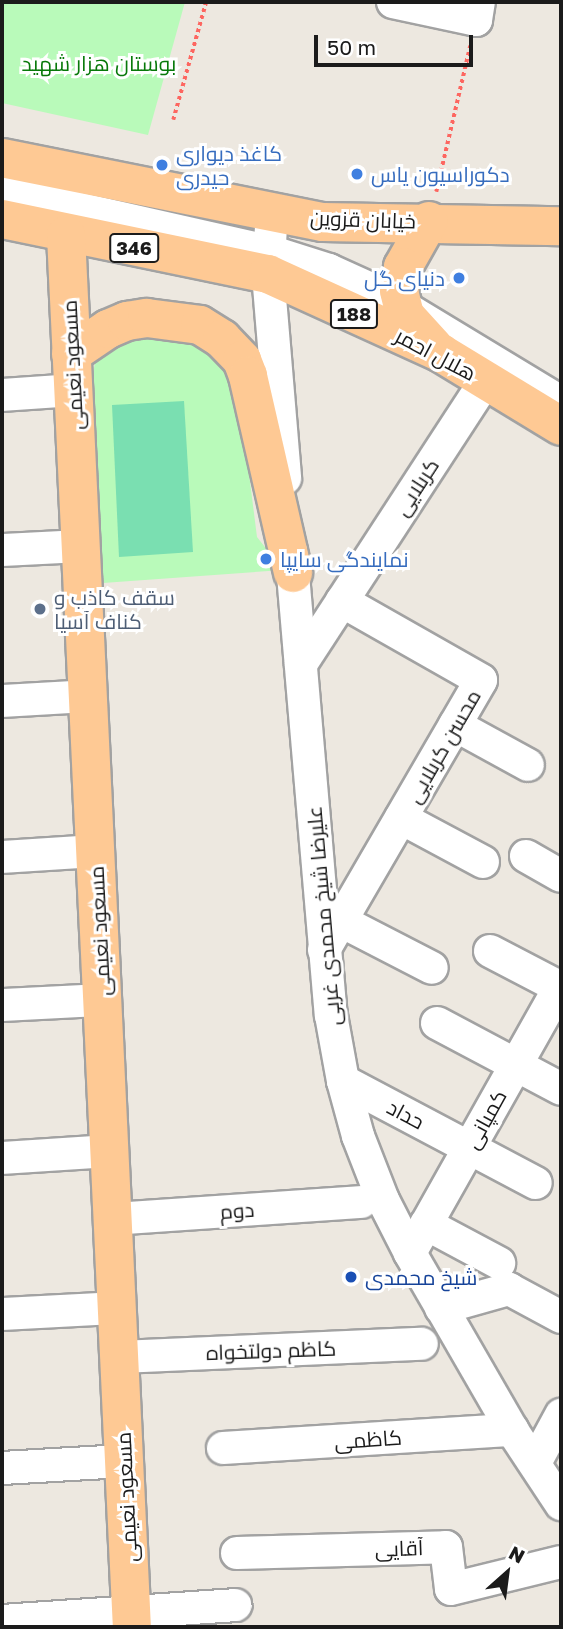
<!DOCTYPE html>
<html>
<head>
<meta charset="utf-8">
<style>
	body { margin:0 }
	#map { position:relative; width:563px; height:1629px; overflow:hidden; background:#ede8e0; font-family:"Golos Text",Cairo,sans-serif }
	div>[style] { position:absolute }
	.park>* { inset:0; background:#b9faba }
	.pitch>* { inset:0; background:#7adfb1 }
	.path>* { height:3.5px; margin-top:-1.75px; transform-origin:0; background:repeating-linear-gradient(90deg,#fd6660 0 3.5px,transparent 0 7px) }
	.roads { filter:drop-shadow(2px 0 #a2a2a2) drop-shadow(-2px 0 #a2a2a2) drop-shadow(0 2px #a2a2a2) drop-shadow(0 -2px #a2a2a2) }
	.minor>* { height:32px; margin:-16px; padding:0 16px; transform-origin:16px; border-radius:16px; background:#fff }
	.major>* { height:38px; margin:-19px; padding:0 19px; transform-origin:19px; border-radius:19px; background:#fec994 }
	.dots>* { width:19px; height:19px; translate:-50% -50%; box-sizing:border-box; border:4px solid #fff; border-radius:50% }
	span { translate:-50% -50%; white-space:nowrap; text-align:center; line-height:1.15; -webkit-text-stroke:6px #fff; paint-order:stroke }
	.shield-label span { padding:2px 5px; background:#fff; border:2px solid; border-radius:5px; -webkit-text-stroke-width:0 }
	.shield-label { font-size:19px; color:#1b1b1b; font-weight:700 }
	.park-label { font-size:21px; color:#08790a }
	.shop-label { font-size:21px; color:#366cbe }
	.left { translate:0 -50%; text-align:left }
	.right { translate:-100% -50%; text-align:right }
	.street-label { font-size:21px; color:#1b1b1b }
	.service-label { font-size:21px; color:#4e5e75 }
	.transit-label { font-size:21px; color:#164399 }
	.frame { position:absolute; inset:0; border:4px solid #1b1b1b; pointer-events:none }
	.north { position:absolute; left:472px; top:1538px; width:70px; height:70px; -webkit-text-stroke:5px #fff; paint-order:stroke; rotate:28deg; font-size:19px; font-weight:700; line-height:28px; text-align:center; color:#1b1b1b }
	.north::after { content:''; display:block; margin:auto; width:24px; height:32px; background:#1b1b1b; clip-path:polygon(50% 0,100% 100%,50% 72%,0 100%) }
	.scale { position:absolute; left:314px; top:35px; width:159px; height:32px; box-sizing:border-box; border:4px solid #1b1b1b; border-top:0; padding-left:9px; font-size:21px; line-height:24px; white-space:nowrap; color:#1b1b1b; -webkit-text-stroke:5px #fff; paint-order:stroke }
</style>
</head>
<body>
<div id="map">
	<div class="park">
		<div style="clip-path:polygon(2px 2px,185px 2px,148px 135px,2px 103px)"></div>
		<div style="clip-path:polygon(165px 328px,228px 354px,245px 442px,257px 537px,283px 570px,103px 583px,94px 464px,92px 381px,95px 362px,102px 345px)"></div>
	</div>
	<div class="pitch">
		<div style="clip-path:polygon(184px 401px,193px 552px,119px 557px,112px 405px)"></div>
	</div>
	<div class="path">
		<div style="left:173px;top:120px;width:123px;rotate:-74.4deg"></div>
		<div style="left:436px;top:192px;width:150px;rotate:-76.9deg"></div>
	</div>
	<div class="roads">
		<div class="minor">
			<div style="left:393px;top:2px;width:85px;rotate:12.2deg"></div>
			<div style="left:476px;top:20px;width:18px;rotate:-81deg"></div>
			<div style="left:2px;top:191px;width:274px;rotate:12.7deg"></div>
			<div style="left:269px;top:251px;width:63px;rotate:17.6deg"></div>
			<div style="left:329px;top:270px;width:60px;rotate:24.4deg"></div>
			<div style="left:384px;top:295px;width:207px;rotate:31.2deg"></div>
			<div style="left:272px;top:211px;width:63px;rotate:93.6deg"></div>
			<div style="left:268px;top:274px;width:205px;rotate:85.2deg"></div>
			<div style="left:2px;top:395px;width:71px;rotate:-4deg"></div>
			<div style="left:2px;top:550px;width:78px;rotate:-2.9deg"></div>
			<div style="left:291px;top:551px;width:466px;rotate:85.1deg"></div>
			<div style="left:331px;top:1015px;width:67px;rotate:79.7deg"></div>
			<div style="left:343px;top:1081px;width:57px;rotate:74.7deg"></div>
			<div style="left:358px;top:1136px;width:69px;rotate:68.7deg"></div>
			<div style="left:383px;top:1200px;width:59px;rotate:63deg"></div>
			<div style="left:410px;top:1253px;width:204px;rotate:60deg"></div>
			<div style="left:512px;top:1430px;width:89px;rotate:56.5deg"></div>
			<div style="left:301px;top:664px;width:339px;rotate:-56.9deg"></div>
			<div style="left:2px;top:701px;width:86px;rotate:-3.3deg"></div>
			<div style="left:455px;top:725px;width:83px;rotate:28.7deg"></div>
			<div style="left:401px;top:818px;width:93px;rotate:28.2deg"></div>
			<div style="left:526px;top:856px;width:40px;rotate:29.7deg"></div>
			<div style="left:2px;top:857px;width:93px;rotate:-3.7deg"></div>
			<div style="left:341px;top:921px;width:102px;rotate:27.3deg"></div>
			<div style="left:324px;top:950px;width:312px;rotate:-59.8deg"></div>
			<div style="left:481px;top:680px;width:160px;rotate:-150.4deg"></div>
			<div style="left:490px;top:951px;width:80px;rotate:27.5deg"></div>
			<div style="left:2px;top:1005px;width:100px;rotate:-2.9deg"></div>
			<div style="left:437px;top:1023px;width:140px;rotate:28deg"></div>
			<div style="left:343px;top:1081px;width:218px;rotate:27.9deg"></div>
			<div style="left:2px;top:1158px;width:107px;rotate:-3.7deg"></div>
			<div style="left:112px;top:1219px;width:250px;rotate:-3.9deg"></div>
			<div style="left:426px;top:1224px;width:83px;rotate:28.1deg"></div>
			<div style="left:410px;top:1253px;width:308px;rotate:-60.6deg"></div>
			<div style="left:441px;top:1308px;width:71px;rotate:-15.6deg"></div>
			<div style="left:509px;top:1289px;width:59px;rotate:28.3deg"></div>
			<div style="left:2px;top:1314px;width:115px;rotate:-3deg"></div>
			<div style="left:119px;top:1357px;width:303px;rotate:-2.5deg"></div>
			<div style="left:223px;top:1448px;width:290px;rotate:-3.6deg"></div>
			<div style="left:535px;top:1463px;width:55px;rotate:-61.6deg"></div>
			<div style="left:2px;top:1468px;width:122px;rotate:-3.3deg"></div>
			<div style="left:237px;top:1553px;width:209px;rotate:-1.6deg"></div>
			<div style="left:446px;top:1547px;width:42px;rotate:83.2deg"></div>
			<div style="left:451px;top:1589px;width:113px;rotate:-13.8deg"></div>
			<div style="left:2px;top:1621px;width:234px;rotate:-3.9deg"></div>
		</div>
		<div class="major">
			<div style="left:2px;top:158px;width:327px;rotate:11.3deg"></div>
			<div style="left:323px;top:222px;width:238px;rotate:1deg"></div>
			<div style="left:2px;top:219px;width:272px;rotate:11.7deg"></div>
			<div style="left:268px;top:274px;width:190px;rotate:24.5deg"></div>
			<div style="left:441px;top:353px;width:140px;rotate:31.3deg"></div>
			<div style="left:429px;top:221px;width:53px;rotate:119.5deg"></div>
			<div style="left:403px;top:267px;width:24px;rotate:99deg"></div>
			<div style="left:399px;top:291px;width:25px;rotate:76deg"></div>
			<div style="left:405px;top:315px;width:43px;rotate:47.8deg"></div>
			<div style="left:66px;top:235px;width:1394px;rotate:87.29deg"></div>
			<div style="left:71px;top:354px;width:45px;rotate:-34deg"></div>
			<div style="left:108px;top:329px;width:21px;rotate:-23deg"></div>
			<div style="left:127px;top:321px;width:20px;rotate:-9deg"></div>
			<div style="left:147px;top:318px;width:53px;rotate:7.5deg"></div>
			<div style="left:200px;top:325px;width:26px;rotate:32deg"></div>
			<div style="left:222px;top:339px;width:29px;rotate:46deg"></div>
			<div style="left:242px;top:360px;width:17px;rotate:69deg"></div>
			<div style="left:248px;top:376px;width:202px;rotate:77.1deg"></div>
		</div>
	</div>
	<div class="dots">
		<div style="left:162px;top:165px;background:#3f7fe0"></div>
		<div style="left:357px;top:174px;background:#3f7fe0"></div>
		<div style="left:459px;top:278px;background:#3f7fe0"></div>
		<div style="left:266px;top:559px;background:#3f7fe0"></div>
		<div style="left:40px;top:609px;background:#5c6f8a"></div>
		<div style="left:351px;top:1277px;background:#1a4fb4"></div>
	</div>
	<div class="shield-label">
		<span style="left:134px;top:248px">346</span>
		<span style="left:354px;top:314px">188</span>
	</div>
	<div class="park-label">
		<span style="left:99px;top:63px">بوستان هزار شهید</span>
	</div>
	<div class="shop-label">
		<span class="left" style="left:176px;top:165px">کاغذ دیواری<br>حیدری</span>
		<span class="left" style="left:371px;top:174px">دکوراسیون یاس</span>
		<span class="right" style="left:445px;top:278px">دنیای گل</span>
		<span class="left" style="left:280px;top:559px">نمایندگی سایپا</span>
	</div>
	<div class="street-label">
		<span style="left:363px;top:219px;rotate:2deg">خیابان قزوین</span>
		<span style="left:436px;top:354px;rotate:28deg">هلال احمر</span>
		<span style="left:72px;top:365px;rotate:-93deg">مسعود نعیمی</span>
		<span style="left:416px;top:487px;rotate:-57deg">کربلایی</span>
		<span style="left:443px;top:746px;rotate:-60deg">محسن کربلایی</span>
		<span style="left:323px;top:916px;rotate:-95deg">علیرضا شیخ محمدی غربی</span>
		<span style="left:99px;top:931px;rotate:-93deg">مسعود نعیمی</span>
		<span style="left:406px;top:1114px;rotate:28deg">حداد</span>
		<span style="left:485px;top:1119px;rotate:-61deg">کمپانی</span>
		<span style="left:237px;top:1210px;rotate:-4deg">دوم</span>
		<span style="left:271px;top:1350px;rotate:-2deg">کاظم دولتخواه</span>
		<span style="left:368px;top:1439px;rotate:-4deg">کاظمی</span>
		<span style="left:126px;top:1497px;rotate:-93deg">مسعود نعیمی</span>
		<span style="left:399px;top:1548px;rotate:-2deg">آقایی</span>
	</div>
	<div class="service-label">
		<span class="left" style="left:54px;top:609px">سقف کاذب و<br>کناف آسیا</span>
	</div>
	<div class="transit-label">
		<span class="left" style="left:365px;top:1277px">شیخ محمدی</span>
	</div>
	<div class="frame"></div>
	<div class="north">N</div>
	<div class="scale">50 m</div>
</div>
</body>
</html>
